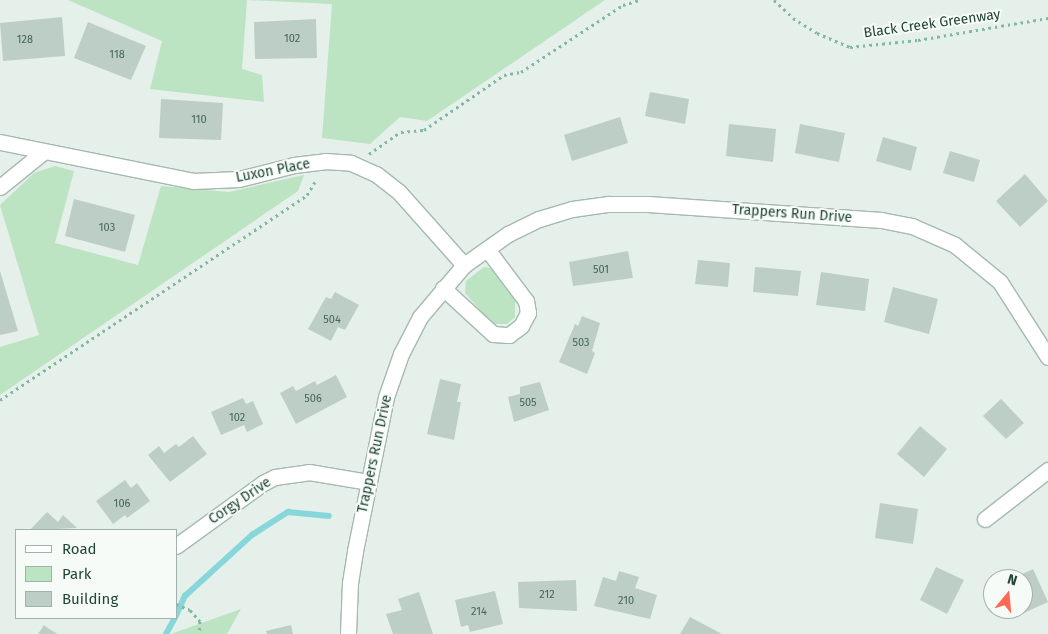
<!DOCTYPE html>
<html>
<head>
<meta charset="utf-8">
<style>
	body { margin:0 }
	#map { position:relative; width:1048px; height:634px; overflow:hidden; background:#e5f0ea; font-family:"Fira Sans",sans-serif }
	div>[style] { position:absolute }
	.green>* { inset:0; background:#bce3c2 }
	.stream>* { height:5.5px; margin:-2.75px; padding:0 2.75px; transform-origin:2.75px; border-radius:2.75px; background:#87d7da }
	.building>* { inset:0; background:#bccec5 }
	.path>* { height:3px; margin-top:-1.5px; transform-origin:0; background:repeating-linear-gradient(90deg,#82b7a0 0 2.5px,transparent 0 6.5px) }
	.roads { filter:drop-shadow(1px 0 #a6b9b1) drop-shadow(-1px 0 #a6b9b1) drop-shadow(0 1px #a6b9b1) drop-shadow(0 -1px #a6b9b1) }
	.street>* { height:15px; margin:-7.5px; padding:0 7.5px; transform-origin:7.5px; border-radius:7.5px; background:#fff }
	span { translate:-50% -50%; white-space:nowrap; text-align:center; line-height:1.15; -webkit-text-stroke:4px #f6fbf8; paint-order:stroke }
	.number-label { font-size:11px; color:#48665a }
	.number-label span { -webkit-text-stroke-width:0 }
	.street-label { font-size:14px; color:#214437 }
	.legend { position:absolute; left:15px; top:529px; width:162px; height:90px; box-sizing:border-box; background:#f6fbf8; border:1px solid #a1b2ab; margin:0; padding:6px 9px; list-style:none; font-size:15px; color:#214437 }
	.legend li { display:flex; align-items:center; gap:10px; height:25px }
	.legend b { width:25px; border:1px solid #a1b2ab }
	.north { position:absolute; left:983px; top:569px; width:50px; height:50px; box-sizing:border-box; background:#f6fbf8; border:1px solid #a1b2ab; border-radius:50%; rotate:17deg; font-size:14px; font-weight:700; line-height:20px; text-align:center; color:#214437 }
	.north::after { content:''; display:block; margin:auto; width:18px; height:22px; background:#ff6953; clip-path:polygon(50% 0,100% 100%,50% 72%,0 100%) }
</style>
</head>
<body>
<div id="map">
	<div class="green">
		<div style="clip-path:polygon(68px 0,605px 0,427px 121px,400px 117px,370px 144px,322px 138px,332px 4px,247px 0,242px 69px,262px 75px,264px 102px,150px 89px,162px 41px)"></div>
		<div style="clip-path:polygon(55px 166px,74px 171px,55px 243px,138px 265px,161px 186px,229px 192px,304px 175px,298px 191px,0 395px,0 347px,39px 335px,0 205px,34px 173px)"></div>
		<div style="clip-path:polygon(484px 267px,491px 268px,515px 299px,515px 317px,507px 324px,492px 324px,465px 293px,466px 281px)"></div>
		<div style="clip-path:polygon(241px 609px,227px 634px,171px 634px)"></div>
	</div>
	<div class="stream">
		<div style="left:176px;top:616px;width:22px;rotate:-66deg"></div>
		<div style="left:185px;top:596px;width:91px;rotate:-42.3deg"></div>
		<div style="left:252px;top:535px;width:43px;rotate:-32.6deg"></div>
		<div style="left:288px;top:512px;width:41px;rotate:5.6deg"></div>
		<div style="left:166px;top:634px;width:18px;rotate:-61deg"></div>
	</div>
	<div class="building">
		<div style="clip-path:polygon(62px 17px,65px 56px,3px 61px,0 23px)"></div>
		<div style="clip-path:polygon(316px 19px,317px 58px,255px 59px,254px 22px)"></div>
		<div style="clip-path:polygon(88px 22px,146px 46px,131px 80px,74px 58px)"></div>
		<div style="clip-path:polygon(650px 92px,689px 99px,685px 124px,645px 116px)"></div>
		<div style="clip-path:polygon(161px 99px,223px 103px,221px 140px,159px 138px)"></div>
		<div style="clip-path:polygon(620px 117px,628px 143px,572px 161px,564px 135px)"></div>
		<div style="clip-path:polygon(729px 124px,776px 129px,773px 162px,726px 156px)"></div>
		<div style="clip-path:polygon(800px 124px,845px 133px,839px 162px,795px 153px)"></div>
		<div style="clip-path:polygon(883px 137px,917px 147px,911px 171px,876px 161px)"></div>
		<div style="clip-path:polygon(950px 151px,980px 160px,974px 182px,943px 173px)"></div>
		<div style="clip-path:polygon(1025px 174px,1048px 201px,1020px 227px,996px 201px)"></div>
		<div style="clip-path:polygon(74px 199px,135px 215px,125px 252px,65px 236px)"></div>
		<div style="clip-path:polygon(628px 251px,633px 278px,573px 286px,569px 262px)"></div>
		<div style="clip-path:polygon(698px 260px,730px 263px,728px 287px,695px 284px)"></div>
		<div style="clip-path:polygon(755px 267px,801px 271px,798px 296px,753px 292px)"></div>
		<div style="clip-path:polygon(0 271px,18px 331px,0 335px)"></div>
		<div style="clip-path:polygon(821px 272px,869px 279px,865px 311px,816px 305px)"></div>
		<div style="clip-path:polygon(893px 287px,938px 299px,929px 334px,884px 322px)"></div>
		<div style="clip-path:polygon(335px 292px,359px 305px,345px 330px,338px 327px,331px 341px,308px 329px,326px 297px,331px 299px)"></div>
		<div style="clip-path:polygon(582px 316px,600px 323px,592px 351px,595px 353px,587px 374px,559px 362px,575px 324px,578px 326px)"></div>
		<div style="clip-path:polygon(336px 375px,347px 397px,296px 424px,280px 393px,293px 386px,296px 391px,315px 381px,317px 385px)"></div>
		<div style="clip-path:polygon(440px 379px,461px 384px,457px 402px,461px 402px,454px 440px,427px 434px)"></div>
		<div style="clip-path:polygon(540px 382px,549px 410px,514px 422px,508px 397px,520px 394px,520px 387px)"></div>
		<div style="clip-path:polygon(243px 398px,246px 404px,253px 401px,263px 424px,247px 432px,244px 425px,221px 435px,211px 412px)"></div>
		<div style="clip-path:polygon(1001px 399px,1024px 423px,1006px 439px,983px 416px)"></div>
		<div style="clip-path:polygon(920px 426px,947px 449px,924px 477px,897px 454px)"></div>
		<div style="clip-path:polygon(193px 436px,207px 454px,170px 482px,148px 455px,159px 446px,164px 453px,176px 444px,179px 447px)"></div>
		<div style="clip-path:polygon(125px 480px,131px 488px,137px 483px,150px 501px,127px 518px,125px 515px,113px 524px,96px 501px)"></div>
		<div style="clip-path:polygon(880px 503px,918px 509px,913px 544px,875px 538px)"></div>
		<div style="clip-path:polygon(47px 512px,58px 522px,63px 515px,77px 528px,30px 530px)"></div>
		<div style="clip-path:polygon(936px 567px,964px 580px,947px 614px,920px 600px)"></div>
		<div style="clip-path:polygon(1033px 569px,1048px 602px,1015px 617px,1011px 609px,1023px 609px,1023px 579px,1012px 579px)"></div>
		<div style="clip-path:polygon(619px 571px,639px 577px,635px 588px,657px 595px,650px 619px,594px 606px,603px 577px,616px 581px)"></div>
		<div style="clip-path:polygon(576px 580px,577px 611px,519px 608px,518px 582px)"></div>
		<div style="clip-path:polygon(495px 591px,503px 624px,470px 632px,468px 625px,461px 627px,455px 600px)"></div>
		<div style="clip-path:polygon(419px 592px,433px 634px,393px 634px,386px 614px,402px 610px,398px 599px)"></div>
		<div style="clip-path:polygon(690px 617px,722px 634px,680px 634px)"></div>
		<div style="clip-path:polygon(44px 625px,49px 629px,58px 634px,38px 634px)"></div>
		<div style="clip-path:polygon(291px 625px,293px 634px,267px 634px,266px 631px)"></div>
	</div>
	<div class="path">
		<div style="left:774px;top:0;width:26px;rotate:43deg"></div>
		<div style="left:793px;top:18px;width:28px;rotate:32deg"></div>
		<div style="left:817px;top:33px;width:36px;rotate:23deg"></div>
		<div style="left:850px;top:47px;width:68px;rotate:-5.9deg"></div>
		<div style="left:918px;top:40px;width:132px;rotate:-9.6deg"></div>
		<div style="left:369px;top:154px;width:39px;rotate:-35deg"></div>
		<div style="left:401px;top:132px;width:23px;rotate:-5deg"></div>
		<div style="left:424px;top:130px;width:97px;rotate:-34.5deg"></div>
		<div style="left:504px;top:75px;width:17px;rotate:-10deg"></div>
		<div style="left:521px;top:72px;width:122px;rotate:-33.3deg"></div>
		<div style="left:623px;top:5px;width:17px;rotate:-17deg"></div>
		<div style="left:0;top:400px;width:369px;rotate:-33.7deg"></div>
		<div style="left:307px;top:195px;width:17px;rotate:-59deg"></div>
		<div style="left:176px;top:604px;width:15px;rotate:23deg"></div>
		<div style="left:190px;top:610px;width:15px;rotate:48deg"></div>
		<div style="left:200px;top:621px;width:13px;rotate:94deg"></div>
	</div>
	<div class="roads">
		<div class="street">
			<div style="left:0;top:142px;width:197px;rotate:11.4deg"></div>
			<div style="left:193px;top:181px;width:46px;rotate:-2.5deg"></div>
			<div style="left:239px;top:179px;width:57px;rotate:-14.3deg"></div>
			<div style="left:294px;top:165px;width:31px;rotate:-7deg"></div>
			<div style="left:325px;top:161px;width:26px;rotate:4deg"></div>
			<div style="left:351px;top:163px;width:27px;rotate:24deg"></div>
			<div style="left:376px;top:174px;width:29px;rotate:38deg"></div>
			<div style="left:399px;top:192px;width:98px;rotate:48.3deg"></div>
			<div style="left:0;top:187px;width:55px;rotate:-39.1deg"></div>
			<div style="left:443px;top:288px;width:68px;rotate:42.6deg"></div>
			<div style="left:493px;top:334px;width:16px;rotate:4deg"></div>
			<div style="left:509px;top:335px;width:15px;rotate:-37deg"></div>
			<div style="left:521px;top:326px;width:15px;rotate:-62deg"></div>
			<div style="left:528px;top:313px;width:12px;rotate:-99deg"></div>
			<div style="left:526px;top:301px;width:65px;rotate:-126.9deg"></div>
			<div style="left:985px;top:519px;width:80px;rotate:-37.9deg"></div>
			<div style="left:176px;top:546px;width:107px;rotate:-35.9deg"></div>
			<div style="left:263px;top:483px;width:13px;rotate:-27deg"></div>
			<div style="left:275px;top:477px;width:34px;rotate:-8deg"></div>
			<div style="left:309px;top:472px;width:61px;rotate:9.5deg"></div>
			<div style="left:348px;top:634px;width:51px;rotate:-87.8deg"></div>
			<div style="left:350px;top:583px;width:32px;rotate:-81deg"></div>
			<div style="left:355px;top:551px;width:157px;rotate:-78.6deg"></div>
			<div style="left:386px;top:397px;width:46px;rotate:-70.8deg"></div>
			<div style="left:401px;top:354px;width:42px;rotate:-62.8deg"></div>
			<div style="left:420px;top:317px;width:68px;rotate:-49.8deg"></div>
			<div style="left:464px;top:265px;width:54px;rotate:-35.2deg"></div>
			<div style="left:508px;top:234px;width:34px;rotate:-26deg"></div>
			<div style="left:539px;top:219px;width:34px;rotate:-17deg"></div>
			<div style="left:572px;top:209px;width:37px;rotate:-8deg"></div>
			<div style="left:609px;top:204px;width:39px"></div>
			<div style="left:648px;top:204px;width:234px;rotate:3.9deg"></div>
			<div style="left:881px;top:220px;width:32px;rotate:11deg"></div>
			<div style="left:912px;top:226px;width:47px;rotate:23.8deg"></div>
			<div style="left:955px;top:245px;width:58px;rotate:39.4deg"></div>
			<div style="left:1000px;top:282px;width:89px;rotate:57.4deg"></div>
		</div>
	</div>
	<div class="number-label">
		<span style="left:292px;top:39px">102</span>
		<span style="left:25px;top:40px">128</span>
		<span style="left:117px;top:55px">118</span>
		<span style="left:199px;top:120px">110</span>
		<span style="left:107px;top:228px">103</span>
		<span style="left:601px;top:270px">501</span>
		<span style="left:332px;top:320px">504</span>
		<span style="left:581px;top:343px">503</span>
		<span style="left:313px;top:399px">506</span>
		<span style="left:528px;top:403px">505</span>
		<span style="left:237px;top:418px">102</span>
		<span style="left:122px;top:504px">106</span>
		<span style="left:547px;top:595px">212</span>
		<span style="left:626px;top:601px">210</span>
		<span style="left:479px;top:612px">214</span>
	</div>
	<div class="street-label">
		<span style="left:932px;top:24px;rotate:-8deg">Black Creek Greenway</span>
		<span style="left:273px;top:171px;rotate:-11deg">Luxon Place</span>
		<span style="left:792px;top:214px;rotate:4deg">Trappers Run Drive</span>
		<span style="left:375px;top:454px;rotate:-78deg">Trappers Run Drive</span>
		<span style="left:240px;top:501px;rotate:-34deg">Corgy Drive</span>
	</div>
	<ul class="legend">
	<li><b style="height:6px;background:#fff"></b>Road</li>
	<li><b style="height:14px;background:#bce3c2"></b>Park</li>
	<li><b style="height:14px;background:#bccec5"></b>Building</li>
	</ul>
	<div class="north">N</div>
</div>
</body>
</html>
